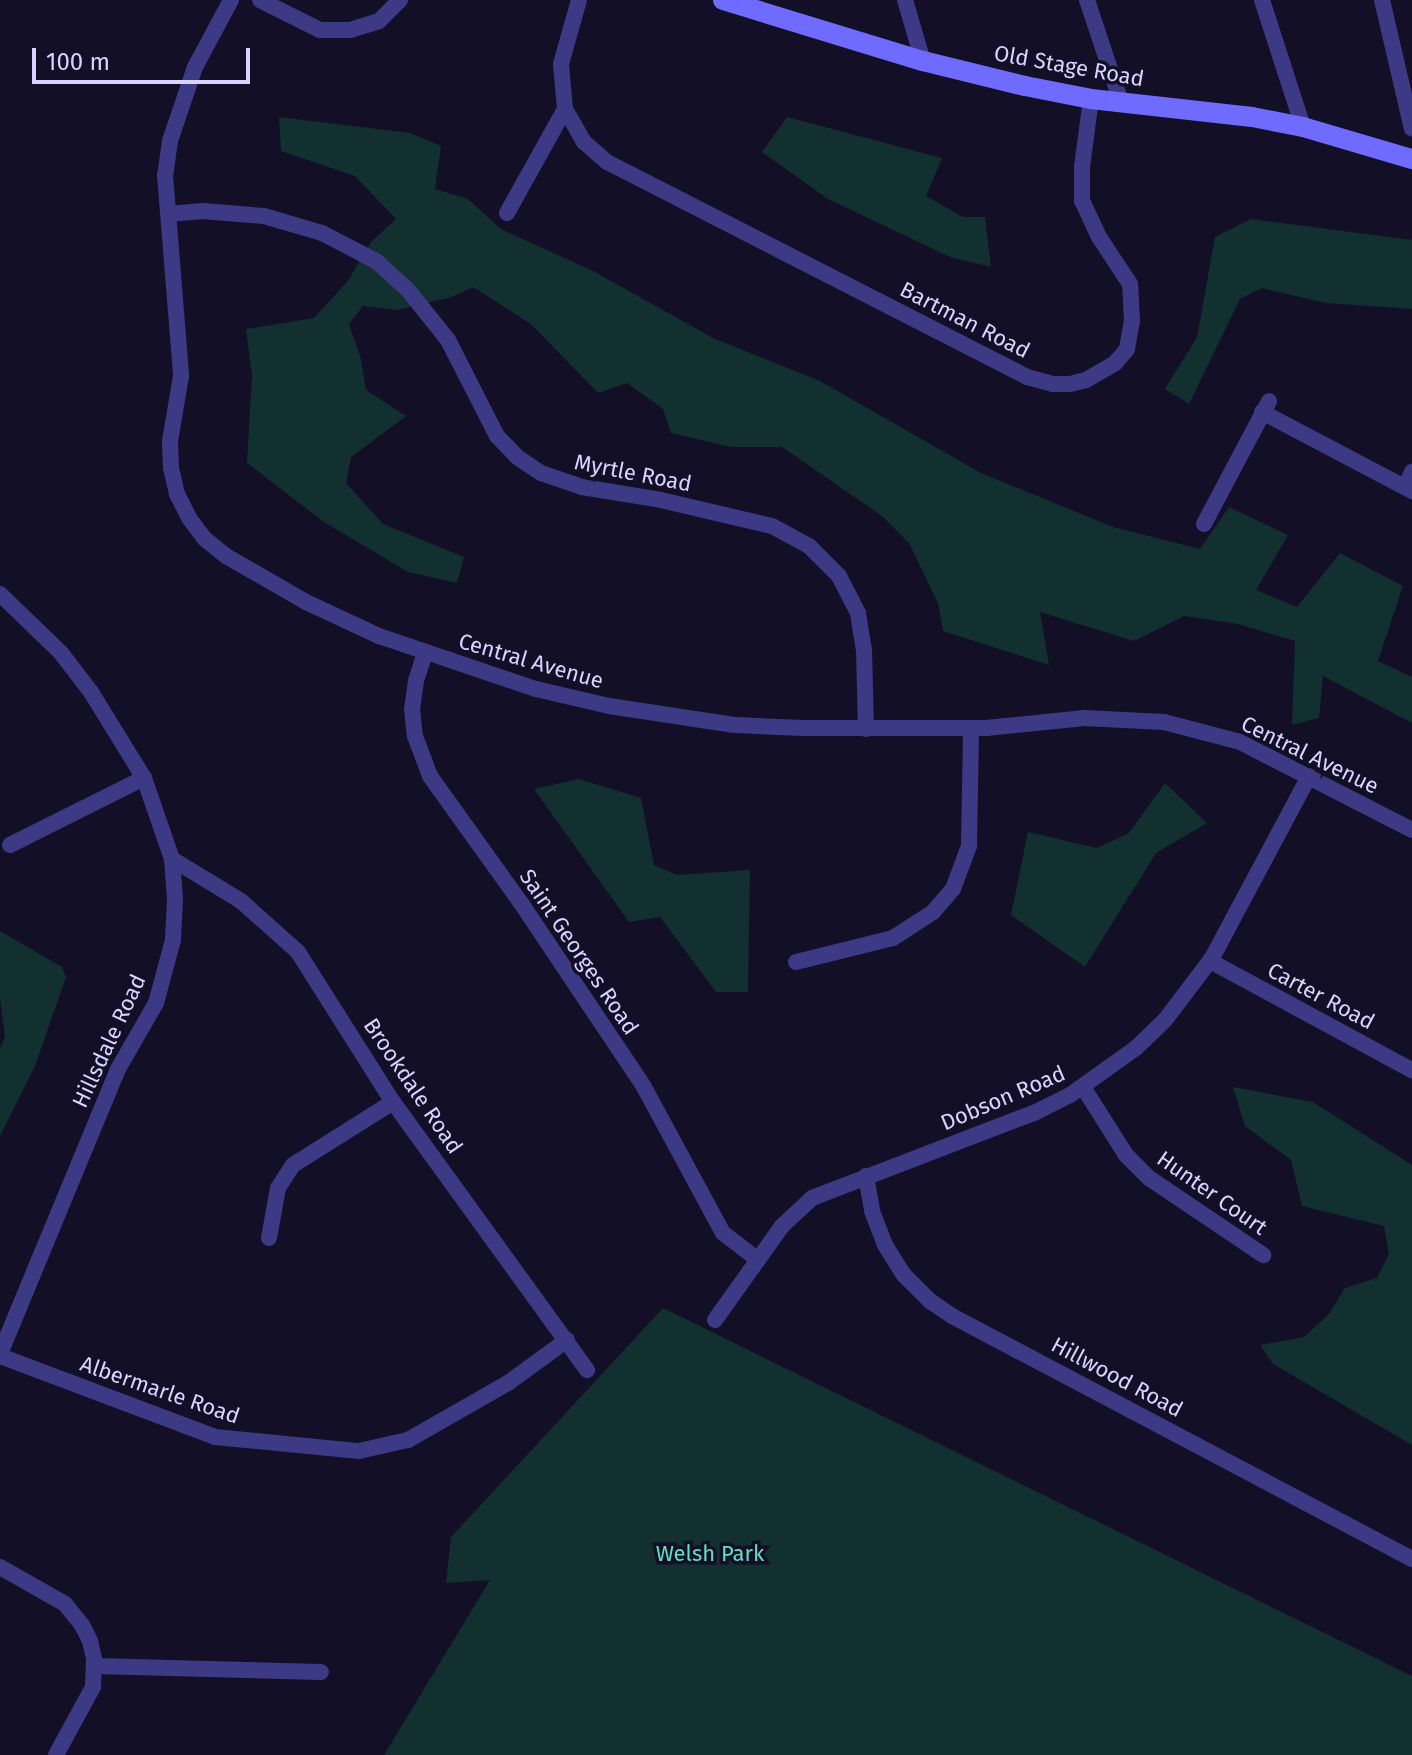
<!DOCTYPE html>
<html>
<head>
<meta charset="utf-8">
<style>
	body { margin:0 }
	#map { position:relative; width:1412px; height:1755px; overflow:hidden; background:#130f26; font-family:"Fira Sans",sans-serif }
	div>[style] { position:absolute }
	.green>* { inset:0; background:#12302f }
	.street>* { height:16px; margin:-8px; padding:0 8px; transform-origin:8px; border-radius:8px; background:#3d3a85 }
	.secondary>* { height:20px; margin:-10px; padding:0 10px; transform-origin:10px; border-radius:10px; background:#6f6bff }
	span { translate:-50% -50%; white-space:nowrap; text-align:center; line-height:1.15; -webkit-text-stroke:7px #130f26; paint-order:stroke }
	.street-label { font-size:22px; color:#d9d4ff }
	.park-label { font-size:22px; color:#5fe0c0 }
	.scale { position:absolute; left:32px; top:48px; width:218px; height:36px; box-sizing:border-box; border:4px solid #d9d4ff; border-top:0; padding-left:10px; font-size:24px; line-height:28px; white-space:nowrap; color:#d9d4ff; -webkit-text-stroke:6px #130f26; paint-order:stroke }
</style>
</head>
<body>
<div id="map">
	<div class="green">
		<div style="clip-path:polygon(279px 117px,410px 133px,441px 146px,435px 189px,468px 199px,501px 229px,595px 272px,713px 338px,820px 381px,981px 473px,1113px 527px,1200px 549px,1229px 507px,1288px 535px,1256px 590px,1297px 607px,1340px 553px,1403px 586px,1378px 661px,1412px 677px,1412px 723px,1323px 676px,1319px 718px,1292px 725px,1295px 641px,1238px 624px,1184px 616px,1134px 641px,1040px 612px,1049px 665px,943px 631px,938px 603px,909px 543px,882px 516px,782px 447px,731px 447px,671px 433px,663px 409px,627px 383px,598px 393px,531px 324px,473px 287px,452px 297px,397px 310px,363px 306px,349px 324px,361px 359px,366px 390px,406px 416px,351px 457px,346px 483px,383px 524px,464px 557px,457px 583px,408px 572px,324px 522px,247px 463px,252px 375px,246px 329px,314px 318px,348px 281px,371px 242px,396px 219px,355px 176px,281px 151px)"></div>
		<div style="clip-path:polygon(787px 117px,942px 158px,926px 196px,963px 217px,985px 217px,991px 267px,950px 257px,828px 199px,762px 152px)"></div>
		<div style="clip-path:polygon(1251px 219px,1412px 240px,1412px 309px,1326px 303px,1262px 288px,1240px 299px,1189px 404px,1165px 389px,1197px 337px,1215px 237px)"></div>
		<div style="clip-path:polygon(579px 779px,641px 798px,654px 865px,677px 875px,750px 870px,748px 992px,716px 992px,660px 917px,629px 922px,534px 789px)"></div>
		<div style="clip-path:polygon(1165px 783px,1207px 823px,1156px 853px,1085px 967px,1011px 915px,1028px 832px,1097px 848px,1129px 833px)"></div>
		<div style="clip-path:polygon(0 931px,62px 967px,66px 977px,35px 1066px,0 1136px,0 1048px,5px 1037px,0 999px)"></div>
		<div style="clip-path:polygon(1233px 1087px,1313px 1102px,1412px 1165px,1412px 1445px,1273px 1364px,1260px 1345px,1304px 1337px,1329px 1314px,1345px 1288px,1377px 1278px,1389px 1254px,1384px 1226px,1302px 1206px,1291px 1160px,1245px 1126px)"></div>
		<div style="clip-path:polygon(663px 1308px,1412px 1676px,1412px 1755px,384px 1755px,490px 1580px,446px 1583px,451px 1537px)"></div>
	</div>
	<div class="street">
		<div style="left:231px;top:0;width:76px;rotate:118.2deg"></div>
		<div style="left:195px;top:67px;width:78px;rotate:108.7deg"></div>
		<div style="left:170px;top:141px;width:34px;rotate:98deg"></div>
		<div style="left:165px;top:175px;width:202px;rotate:85.4deg"></div>
		<div style="left:181px;top:376px;width:66px;rotate:99.6deg"></div>
		<div style="left:170px;top:441px;width:27px;rotate:88deg"></div>
		<div style="left:171px;top:468px;width:27px;rotate:77deg"></div>
		<div style="left:177px;top:494px;width:27px;rotate:63deg"></div>
		<div style="left:189px;top:518px;width:26px;rotate:53deg"></div>
		<div style="left:205px;top:539px;width:27px;rotate:39deg"></div>
		<div style="left:226px;top:556px;width:92px;rotate:29.9deg"></div>
		<div style="left:306px;top:602px;width:81px;rotate:25deg"></div>
		<div style="left:379px;top:636px;width:166px;rotate:18.7deg"></div>
		<div style="left:536px;top:689px;width:75px;rotate:13.1deg"></div>
		<div style="left:609px;top:706px;width:127px;rotate:8.6deg"></div>
		<div style="left:735px;top:725px;width:68px;rotate:2.5deg"></div>
		<div style="left:803px;top:728px;width:183px"></div>
		<div style="left:986px;top:728px;width:99px;rotate:-5.8deg"></div>
		<div style="left:1084px;top:718px;width:80px;rotate:2.9deg"></div>
		<div style="left:1164px;top:722px;width:79px;rotate:14.7deg"></div>
		<div style="left:1240px;top:742px;width:193px;rotate:27.1deg"></div>
		<div style="left:260px;top:0;width:67px;rotate:26.6deg"></div>
		<div style="left:320px;top:30px;width:30px"></div>
		<div style="left:350px;top:30px;width:30px;rotate:-17deg"></div>
		<div style="left:379px;top:21px;width:30px;rotate:-45deg"></div>
		<div style="left:905px;top:0;width:64px;rotate:73.6deg"></div>
		<div style="left:1087px;top:0;width:108px;rotate:71.6deg"></div>
		<div style="left:1262px;top:0;width:133px;rotate:72.1deg"></div>
		<div style="left:1382px;top:0;width:132px;rotate:76.9deg"></div>
		<div style="left:565px;top:109px;width:38px;rotate:60deg"></div>
		<div style="left:584px;top:142px;width:30px;rotate:41deg"></div>
		<div style="left:607px;top:162px;width:472px;rotate:27.1deg"></div>
		<div style="left:1027px;top:377px;width:27px;rotate:15deg"></div>
		<div style="left:1053px;top:384px;width:17px"></div>
		<div style="left:1070px;top:384px;width:16px;rotate:-14deg"></div>
		<div style="left:1086px;top:380px;width:34px;rotate:-30deg"></div>
		<div style="left:1115px;top:363px;width:18px;rotate:-49deg"></div>
		<div style="left:1127px;top:349px;width:28px;rotate:-80deg"></div>
		<div style="left:1132px;top:321px;width:37px;rotate:-93deg"></div>
		<div style="left:1130px;top:284px;width:56px;rotate:-123.4deg"></div>
		<div style="left:1099px;top:237px;width:40px;rotate:-115deg"></div>
		<div style="left:1082px;top:201px;width:34px;rotate:-90deg"></div>
		<div style="left:1082px;top:167px;width:69px;rotate:-82.5deg"></div>
		<div style="left:507px;top:213px;width:119px;rotate:-60.9deg"></div>
		<div style="left:565px;top:109px;width:45px;rotate:-95.1deg"></div>
		<div style="left:561px;top:64px;width:66px;rotate:-74.3deg"></div>
		<div style="left:169px;top:214px;width:34px;rotate:-5deg"></div>
		<div style="left:203px;top:211px;width:61px;rotate:4.7deg"></div>
		<div style="left:264px;top:216px;width:60px;rotate:16.3deg"></div>
		<div style="left:322px;top:233px;width:61px;rotate:27.4deg"></div>
		<div style="left:376px;top:261px;width:43px;rotate:42.2deg"></div>
		<div style="left:408px;top:290px;width:64px;rotate:51.3deg"></div>
		<div style="left:448px;top:340px;width:108px;rotate:63deg"></div>
		<div style="left:497px;top:436px;width:29px;rotate:46deg"></div>
		<div style="left:517px;top:457px;width:29px;rotate:34deg"></div>
		<div style="left:541px;top:473px;width:43px;rotate:18.9deg"></div>
		<div style="left:582px;top:487px;width:80px;rotate:9.3deg"></div>
		<div style="left:661px;top:500px;width:114px;rotate:13.2deg"></div>
		<div style="left:772px;top:526px;width:42px;rotate:28.4deg"></div>
		<div style="left:809px;top:546px;width:42px;rotate:45deg"></div>
		<div style="left:839px;top:576px;width:42px;rotate:62.8deg"></div>
		<div style="left:858px;top:613px;width:36px;rotate:81deg"></div>
		<div style="left:864px;top:649px;width:80px;rotate:88.6deg"></div>
		<div style="left:1262px;top:412px;width:170px;rotate:27.8deg"></div>
		<div style="left:1405px;top:487px;width:17px;rotate:-65deg"></div>
		<div style="left:1204px;top:524px;width:139px;rotate:-62.1deg"></div>
		<div style="left:0;top:594px;width:85px;rotate:44deg"></div>
		<div style="left:61px;top:653px;width:49px;rotate:52.4deg"></div>
		<div style="left:91px;top:692px;width:101px;rotate:58.4deg"></div>
		<div style="left:144px;top:778px;width:86px;rotate:70.9deg"></div>
		<div style="left:172px;top:859px;width:40px;rotate:85.7deg"></div>
		<div style="left:175px;top:899px;width:41px;rotate:92.8deg"></div>
		<div style="left:173px;top:940px;width:65px;rotate:105.1deg"></div>
		<div style="left:156px;top:1003px;width:76px;rotate:119.9deg"></div>
		<div style="left:118px;top:1069px;width:308px;rotate:112.5deg"></div>
		<div style="left:425px;top:653px;width:29px;rotate:108deg"></div>
		<div style="left:416px;top:681px;width:28px;rotate:98deg"></div>
		<div style="left:412px;top:709px;width:27px;rotate:84deg"></div>
		<div style="left:415px;top:736px;width:43px;rotate:69.4deg"></div>
		<div style="left:430px;top:776px;width:156px;rotate:54.4deg"></div>
		<div style="left:521px;top:903px;width:221px;rotate:56.2deg"></div>
		<div style="left:644px;top:1087px;width:166px;rotate:61.6deg"></div>
		<div style="left:723px;top:1233px;width:43px;rotate:37.4deg"></div>
		<div style="left:10px;top:845px;width:150px;rotate:-26.6deg"></div>
		<div style="left:172px;top:859px;width:81px;rotate:31.3deg"></div>
		<div style="left:241px;top:901px;width:76px;rotate:41.8deg"></div>
		<div style="left:298px;top:952px;width:178px;rotate:57.7deg"></div>
		<div style="left:393px;top:1102px;width:331px;rotate:54.1deg"></div>
		<div style="left:1210px;top:961px;width:230px;rotate:28.4deg"></div>
		<div style="left:796px;top:962px;width:100px;rotate:-13.9deg"></div>
		<div style="left:893px;top:938px;width:48px;rotate:-33deg"></div>
		<div style="left:933px;top:912px;width:30px;rotate:-49deg"></div>
		<div style="left:953px;top:889px;width:46px;rotate:-69.6deg"></div>
		<div style="left:969px;top:846px;width:118px;rotate:-89deg"></div>
		<div style="left:1083px;top:1087px;width:80px;rotate:57.7deg"></div>
		<div style="left:1126px;top:1155px;width:33px;rotate:45deg"></div>
		<div style="left:1149px;top:1178px;width:138px;rotate:34deg"></div>
		<div style="left:866px;top:1176px;width:36px;rotate:80deg"></div>
		<div style="left:872px;top:1211px;width:36px;rotate:69deg"></div>
		<div style="left:885px;top:1245px;width:36px;rotate:58deg"></div>
		<div style="left:904px;top:1275px;width:37px;rotate:45deg"></div>
		<div style="left:930px;top:1301px;width:27px;rotate:34deg"></div>
		<div style="left:952px;top:1316px;width:520px;rotate:27.85deg"></div>
		<div style="left:269px;top:1238px;width:51px;rotate:-79.8deg"></div>
		<div style="left:278px;top:1188px;width:27px;rotate:-57deg"></div>
		<div style="left:293px;top:1165px;width:118px;rotate:-32.2deg"></div>
		<div style="left:715px;top:1320px;width:115px;rotate:-54.5deg"></div>
		<div style="left:782px;top:1226px;width:41px;rotate:-43deg"></div>
		<div style="left:812px;top:1198px;width:238px;rotate:-21deg"></div>
		<div style="left:1034px;top:1113px;width:40px;rotate:-26.6deg"></div>
		<div style="left:1070px;top:1095px;width:81px;rotate:-35.5deg"></div>
		<div style="left:1136px;top:1048px;width:40px;rotate:-44deg"></div>
		<div style="left:1165px;top:1020px;width:78px;rotate:-52.8deg"></div>
		<div style="left:1212px;top:958px;width:206px;rotate:-61.9deg"></div>
		<div style="left:0;top:1356px;width:230px;rotate:20.6deg"></div>
		<div style="left:215px;top:1437px;width:145px;rotate:5.6deg"></div>
		<div style="left:359px;top:1451px;width:50px;rotate:-12.7deg"></div>
		<div style="left:408px;top:1440px;width:115px;rotate:-29.7deg"></div>
		<div style="left:508px;top:1383px;width:73px;rotate:-36.1deg"></div>
		<div style="left:0;top:1567px;width:75px;rotate:29.6deg"></div>
		<div style="left:65px;top:1604px;width:27px;rotate:51deg"></div>
		<div style="left:82px;top:1625px;width:18px;rotate:63deg"></div>
		<div style="left:90px;top:1641px;width:18px;rotate:77deg"></div>
		<div style="left:94px;top:1659px;width:28px;rotate:92deg"></div>
		<div style="left:93px;top:1687px;width:77px;rotate:118.6deg"></div>
		<div style="left:95px;top:1666px;width:226px;rotate:1.5deg"></div>
	</div>
	<div class="secondary">
		<div style="left:723px;top:0;width:209px;rotate:17deg"></div>
		<div style="left:923px;top:61px;width:105px;rotate:13.8deg"></div>
		<div style="left:1025px;top:86px;width:67px;rotate:11.1deg"></div>
		<div style="left:1091px;top:99px;width:162px;rotate:6.4deg"></div>
		<div style="left:1252px;top:117px;width:52px;rotate:11.1deg"></div>
		<div style="left:1303px;top:127px;width:114px;rotate:16.4deg"></div>
	</div>
	<div class="street-label">
		<span style="left:1069px;top:66px;rotate:10deg">Old Stage Road</span>
		<span style="left:965px;top:320px;rotate:27deg">Bartman Road</span>
		<span style="left:633px;top:473px;rotate:11deg">Myrtle Road</span>
		<span style="left:531px;top:661px;rotate:16deg">Central Avenue</span>
		<span style="left:1310px;top:755px;rotate:26deg">Central Avenue</span>
		<span style="left:579px;top:952px;rotate:56deg">Saint Georges Road</span>
		<span style="left:1321px;top:996px;rotate:28deg">Carter Road</span>
		<span style="left:109px;top:1041px;rotate:-65deg">Hillsdale Road</span>
		<span style="left:413px;top:1086px;rotate:56deg">Brookdale Road</span>
		<span style="left:1003px;top:1098px;rotate:-23deg">Dobson Road</span>
		<span style="left:1212px;top:1193px;rotate:35deg">Hunter Court</span>
		<span style="left:1117px;top:1377px;rotate:28deg">Hillwood Road</span>
		<span style="left:160px;top:1390px;rotate:19deg">Albermarle Road</span>
	</div>
	<div class="park-label">
		<span style="left:710px;top:1554px">Welsh Park</span>
	</div>
	<div class="scale">100 m</div>
</div>
</body>
</html>
